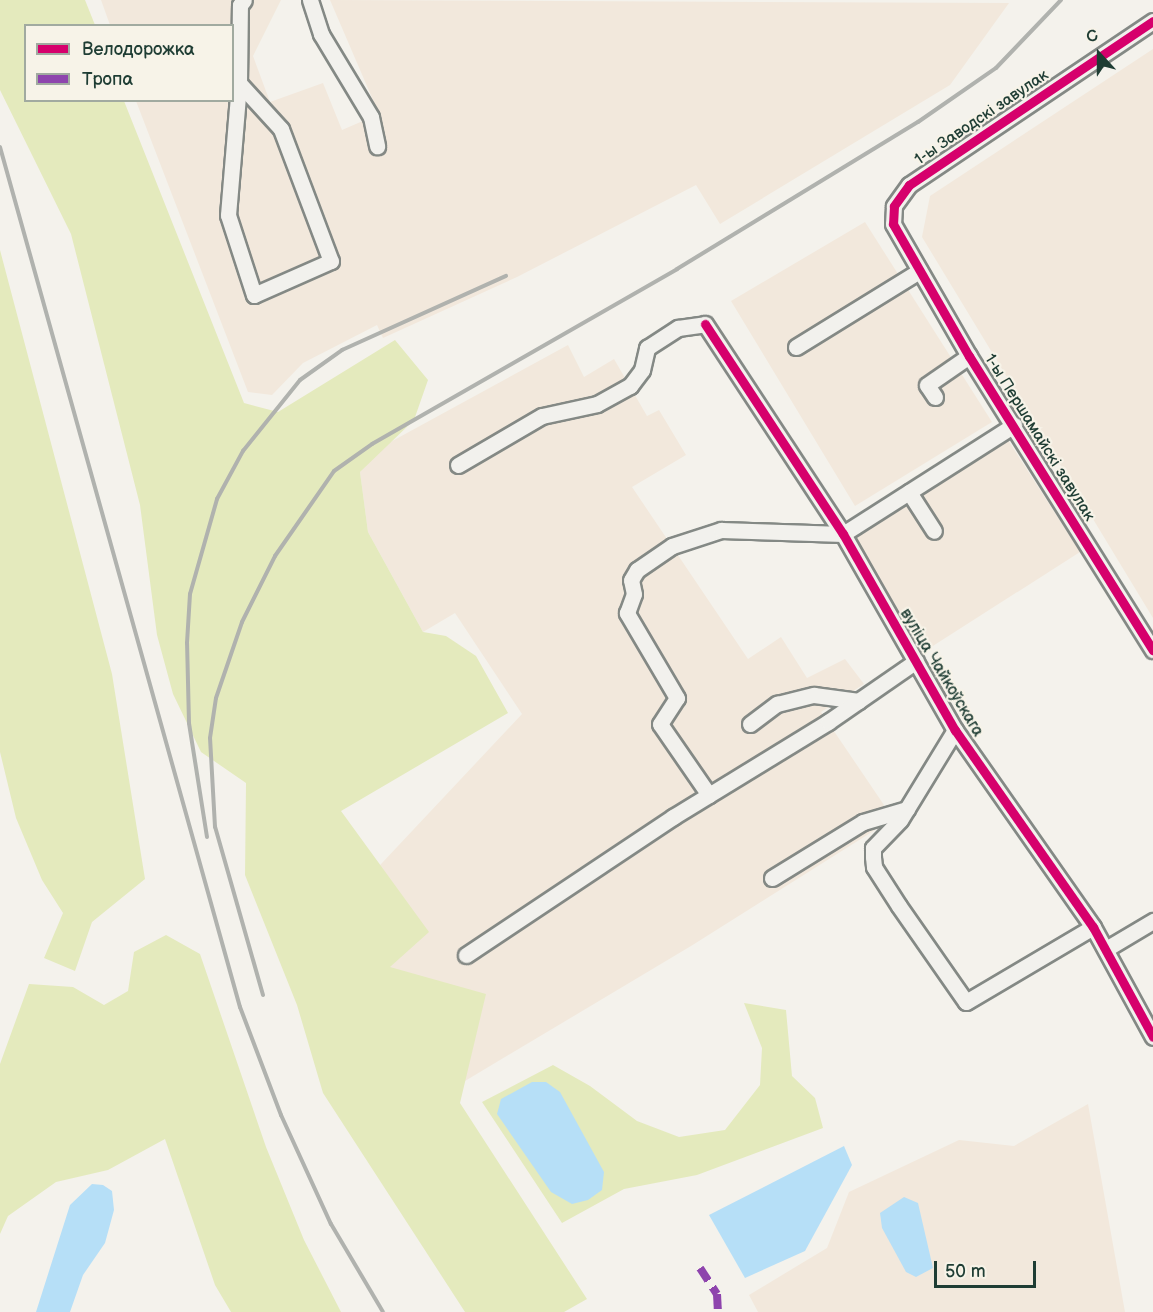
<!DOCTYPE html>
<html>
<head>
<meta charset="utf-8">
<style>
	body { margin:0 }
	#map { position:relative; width:1153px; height:1312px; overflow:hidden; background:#f4f2ec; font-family:"Balsamiq Sans",sans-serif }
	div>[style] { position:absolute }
	.built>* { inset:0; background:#f2e8dc }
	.green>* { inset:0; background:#e4eabd }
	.water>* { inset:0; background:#b6dff7 }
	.roads { filter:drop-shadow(2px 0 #848985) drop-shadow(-2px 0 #848985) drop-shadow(0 2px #848985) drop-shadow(0 -2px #848985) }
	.minor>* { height:15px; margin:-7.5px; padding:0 7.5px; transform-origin:7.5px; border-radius:7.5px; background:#f2f1ed }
	.rail>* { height:4px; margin:-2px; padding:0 2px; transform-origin:2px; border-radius:2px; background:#b0b2ae }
	.quiet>* { height:8px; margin-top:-4px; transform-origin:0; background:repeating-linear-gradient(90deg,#8e44ad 0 15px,transparent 0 23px) }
	.cycleway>* { height:9px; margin:-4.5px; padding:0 4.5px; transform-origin:4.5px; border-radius:4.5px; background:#d6006c }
	span { translate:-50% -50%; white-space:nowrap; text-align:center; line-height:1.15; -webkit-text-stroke:4.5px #f7f3e8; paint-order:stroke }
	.street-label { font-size:16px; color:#1f3d34 }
	.legend { position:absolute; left:24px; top:24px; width:210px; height:78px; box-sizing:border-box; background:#f7f3e8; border:2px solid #a1aaa0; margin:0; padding:8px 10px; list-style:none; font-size:18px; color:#1f3d34 }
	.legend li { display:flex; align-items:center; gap:12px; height:30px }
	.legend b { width:30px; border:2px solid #a1aaa0 }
	.north { position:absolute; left:1069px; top:24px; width:60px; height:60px; -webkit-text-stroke:4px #f7f3e8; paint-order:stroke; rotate:339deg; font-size:16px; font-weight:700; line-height:24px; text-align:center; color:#1f3d34 }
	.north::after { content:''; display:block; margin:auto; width:21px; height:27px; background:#1f3d34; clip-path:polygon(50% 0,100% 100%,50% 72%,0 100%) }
	.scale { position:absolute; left:934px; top:1261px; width:102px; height:27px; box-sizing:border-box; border:3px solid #1f3d34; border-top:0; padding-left:8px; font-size:18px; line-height:21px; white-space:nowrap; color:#1f3d34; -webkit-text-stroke:4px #f7f3e8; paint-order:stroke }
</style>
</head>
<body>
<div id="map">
	<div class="built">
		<div style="clip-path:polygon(101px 0,281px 0,253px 56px,270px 102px,323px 83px,342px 130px,379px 114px,330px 0,1009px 3px,950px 85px,720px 224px,696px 185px,517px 277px,383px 338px,377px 325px,303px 363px,272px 395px,248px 392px,136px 101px,232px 100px,232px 26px,110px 25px)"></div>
		<div style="clip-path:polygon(1153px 49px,1153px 618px,922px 237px,930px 196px)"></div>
		<div style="clip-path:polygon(865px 222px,992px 422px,855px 506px,731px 301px)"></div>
		<div style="clip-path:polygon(568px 345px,584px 377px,614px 359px,647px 416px,659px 410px,686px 455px,632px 487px,748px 659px,781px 637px,807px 678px,845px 659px,864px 684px,821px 712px,884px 805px,875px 830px,691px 946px,465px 1081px,389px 967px,351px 896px,522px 714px,455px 613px,423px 632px,368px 532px,360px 472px,385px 445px)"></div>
		<div style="clip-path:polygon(1008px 440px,1080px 552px,925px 651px,853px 539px)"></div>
		<div style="clip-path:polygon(1088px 1104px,1125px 1312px,758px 1312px,749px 1295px,827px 1248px,849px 1192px,959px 1140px,1014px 1146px)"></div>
	</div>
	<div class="green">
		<div style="clip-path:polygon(0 0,85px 0,95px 25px,26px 26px,26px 100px,124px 101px,244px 403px,278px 412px,395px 340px,428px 380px,414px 420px,360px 472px,368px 532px,423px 632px,446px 636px,476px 656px,508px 713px,341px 811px,429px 932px,390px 967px,486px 994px,460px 1103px,587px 1299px,564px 1312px,465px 1312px,323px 1093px,297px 1005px,245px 875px,246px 783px,201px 752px,173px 694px,157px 635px,140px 505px,71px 234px,0 90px)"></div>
		<div style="clip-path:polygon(0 250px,112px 674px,145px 879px,92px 922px,75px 971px,44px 958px,63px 913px,42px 880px,16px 818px,0 752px)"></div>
		<div style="clip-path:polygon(166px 935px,200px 954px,266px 1147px,304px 1240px,341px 1312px,231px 1312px,215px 1285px,165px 1139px,108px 1170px,56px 1182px,8px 1216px,0 1234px,0 1064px,29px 984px,73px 987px,104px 1005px,128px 991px,134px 952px)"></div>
		<div style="clip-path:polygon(744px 1003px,786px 1010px,792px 1076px,815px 1098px,823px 1128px,697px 1175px,624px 1189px,562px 1223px,482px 1102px,553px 1065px,590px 1086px,637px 1121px,679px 1137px,725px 1130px,760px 1085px,762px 1048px)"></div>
	</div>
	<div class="water">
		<div style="clip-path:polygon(532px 1082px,546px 1082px,560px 1092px,604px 1172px,602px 1190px,588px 1200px,572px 1204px,551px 1192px,497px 1114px,501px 1099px)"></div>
		<div style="clip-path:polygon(844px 1146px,852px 1165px,805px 1251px,745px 1278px,709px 1215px)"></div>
		<div style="clip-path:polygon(92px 1184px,103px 1185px,112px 1191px,114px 1210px,105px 1243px,83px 1275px,70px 1312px,36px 1312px,70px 1205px)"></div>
		<div style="clip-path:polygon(904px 1197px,918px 1203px,933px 1268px,916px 1277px,906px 1272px,882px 1228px,880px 1213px)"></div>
	</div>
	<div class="roads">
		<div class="minor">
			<div style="left:310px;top:0;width:36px;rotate:72deg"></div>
			<div style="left:321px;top:34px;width:97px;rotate:58.9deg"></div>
			<div style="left:371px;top:117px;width:30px;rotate:78deg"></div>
			<div style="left:1153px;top:21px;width:294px;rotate:146.1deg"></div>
			<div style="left:909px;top:185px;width:26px;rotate:126deg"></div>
			<div style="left:894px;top:206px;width:18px;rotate:93deg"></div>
			<div style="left:893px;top:224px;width:152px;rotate:60.1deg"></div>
			<div style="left:969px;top:356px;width:347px;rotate:58deg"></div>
			<div style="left:239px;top:83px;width:62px;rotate:47.6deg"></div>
			<div style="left:281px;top:129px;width:141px;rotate:69.3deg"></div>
			<div style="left:331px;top:261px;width:84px;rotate:156.2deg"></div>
			<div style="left:254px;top:295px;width:84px;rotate:-108deg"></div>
			<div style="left:228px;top:215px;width:132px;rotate:-85.2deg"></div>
			<div style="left:239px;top:83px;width:78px;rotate:-89.3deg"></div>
			<div style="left:240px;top:5px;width:6px;rotate:-51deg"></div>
			<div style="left:796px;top:347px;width:145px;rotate:-31.7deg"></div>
			<div style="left:935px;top:397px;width:14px;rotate:-124deg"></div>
			<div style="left:927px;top:385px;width:51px;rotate:-34.6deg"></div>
			<div style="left:458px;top:465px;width:97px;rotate:-30.3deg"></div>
			<div style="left:542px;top:416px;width:56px;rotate:-12.3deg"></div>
			<div style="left:597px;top:404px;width:38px;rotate:-29deg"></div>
			<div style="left:630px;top:386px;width:20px;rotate:-53deg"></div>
			<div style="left:642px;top:370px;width:23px;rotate:-77deg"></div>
			<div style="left:647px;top:348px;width:37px;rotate:-33deg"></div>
			<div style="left:678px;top:328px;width:27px;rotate:-8deg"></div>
			<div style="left:705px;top:324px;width:251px;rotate:56.7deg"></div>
			<div style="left:843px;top:534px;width:226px;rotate:60.3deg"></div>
			<div style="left:955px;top:730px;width:241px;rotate:55deg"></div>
			<div style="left:1093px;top:927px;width:125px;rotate:61.4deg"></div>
			<div style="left:909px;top:492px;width:46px;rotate:57.3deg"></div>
			<div style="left:750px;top:724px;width:34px;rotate:-37deg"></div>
			<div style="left:777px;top:704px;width:38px;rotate:-14deg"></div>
			<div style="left:814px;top:695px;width:45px;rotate:7.6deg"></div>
			<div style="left:955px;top:730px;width:105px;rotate:121.4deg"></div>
			<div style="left:900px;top:820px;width:39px;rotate:134deg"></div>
			<div style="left:873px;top:848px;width:9px;rotate:90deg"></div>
			<div style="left:873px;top:857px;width:10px;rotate:84deg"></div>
			<div style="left:874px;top:867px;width:46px;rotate:57.3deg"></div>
			<div style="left:899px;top:906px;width:117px;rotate:55.1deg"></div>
			<div style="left:966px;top:1002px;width:147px;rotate:-30.6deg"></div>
			<div style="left:709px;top:795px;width:86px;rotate:-124.6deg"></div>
			<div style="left:660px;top:724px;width:31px;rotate:-57deg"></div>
			<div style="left:677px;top:698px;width:99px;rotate:-120.5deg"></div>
			<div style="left:627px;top:613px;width:20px;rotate:-70deg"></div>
			<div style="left:634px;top:594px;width:14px;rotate:-102deg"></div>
			<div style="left:631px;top:580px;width:12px;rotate:-59deg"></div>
			<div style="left:637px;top:570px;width:42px;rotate:-34.4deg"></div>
			<div style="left:672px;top:546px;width:52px;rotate:-18.1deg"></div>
			<div style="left:721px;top:530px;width:122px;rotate:1.9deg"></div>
			<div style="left:843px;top:534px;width:203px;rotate:-32.5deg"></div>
			<div style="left:772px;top:878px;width:107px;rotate:-31.6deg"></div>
			<div style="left:863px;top:822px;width:46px;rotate:-16.5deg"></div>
			<div style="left:1106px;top:949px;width:55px;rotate:-30.8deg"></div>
			<div style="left:466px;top:955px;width:249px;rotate:-33.7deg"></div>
			<div style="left:673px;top:817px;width:182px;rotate:-31.5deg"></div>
			<div style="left:828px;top:722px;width:107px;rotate:-34.7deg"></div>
		</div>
	</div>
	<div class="rail">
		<div style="left:0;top:147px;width:893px;rotate:74.41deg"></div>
		<div style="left:240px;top:1007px;width:116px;rotate:69.2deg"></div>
		<div style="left:281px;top:1115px;width:120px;rotate:65.4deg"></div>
		<div style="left:331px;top:1224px;width:102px;rotate:59.4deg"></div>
		<div style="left:207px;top:837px;width:115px;rotate:-99deg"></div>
		<div style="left:189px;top:723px;width:80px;rotate:-91.4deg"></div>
		<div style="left:187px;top:643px;width:49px;rotate:-86.5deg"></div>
		<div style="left:190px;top:594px;width:99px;rotate:-74.1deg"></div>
		<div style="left:217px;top:499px;width:55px;rotate:-61.6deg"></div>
		<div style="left:243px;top:451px;width:91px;rotate:-51.2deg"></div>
		<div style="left:300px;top:380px;width:52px;rotate:-35.5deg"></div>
		<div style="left:342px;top:350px;width:180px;rotate:-24.3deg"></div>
		<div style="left:263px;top:995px;width:175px;rotate:-105.9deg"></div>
		<div style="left:215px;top:827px;width:89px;rotate:-93.2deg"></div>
		<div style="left:210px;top:738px;width:40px;rotate:-81.5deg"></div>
		<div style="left:216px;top:698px;width:80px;rotate:-71.1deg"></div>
		<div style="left:242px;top:622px;width:74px;rotate:-63.4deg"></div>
		<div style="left:275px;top:556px;width:103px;rotate:-55.2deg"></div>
		<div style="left:334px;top:471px;width:47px;rotate:-35.4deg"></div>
		<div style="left:372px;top:444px;width:352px;rotate:-29.8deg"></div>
		<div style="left:677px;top:269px;width:282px;rotate:-31.4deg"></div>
		<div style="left:918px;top:122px;width:95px;rotate:-34.7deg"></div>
		<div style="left:996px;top:68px;width:94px;rotate:-46.3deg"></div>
	</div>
	<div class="quiet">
		<div style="left:700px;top:1268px;width:31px;rotate:57deg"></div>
		<div style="left:717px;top:1294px;width:18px;rotate:87deg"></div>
	</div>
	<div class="cycleway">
		<div style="left:1153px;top:21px;width:294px;rotate:146.1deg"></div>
		<div style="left:909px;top:185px;width:26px;rotate:126deg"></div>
		<div style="left:894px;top:206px;width:18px;rotate:93deg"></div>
		<div style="left:893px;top:224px;width:152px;rotate:60.1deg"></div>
		<div style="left:969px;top:356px;width:347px;rotate:58deg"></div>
		<div style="left:705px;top:324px;width:251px;rotate:56.7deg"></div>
		<div style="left:843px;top:534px;width:226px;rotate:60.3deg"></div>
		<div style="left:955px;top:730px;width:241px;rotate:55deg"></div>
		<div style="left:1093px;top:927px;width:125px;rotate:61.4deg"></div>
	</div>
	<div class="street-label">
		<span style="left:982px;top:118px;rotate:-34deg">1-ы Заводскі завулак</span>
		<span style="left:1039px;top:438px;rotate:58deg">1-ы Першамайскі завулак</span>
		<span style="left:941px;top:673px;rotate:59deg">вуліца Чайкоўскага</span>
	</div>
	<ul class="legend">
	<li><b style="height:8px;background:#d6006c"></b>Велодорожка</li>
	<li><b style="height:8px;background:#8e44ad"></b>Тропа</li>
	</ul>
	<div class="north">С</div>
	<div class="scale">50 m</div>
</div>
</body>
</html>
